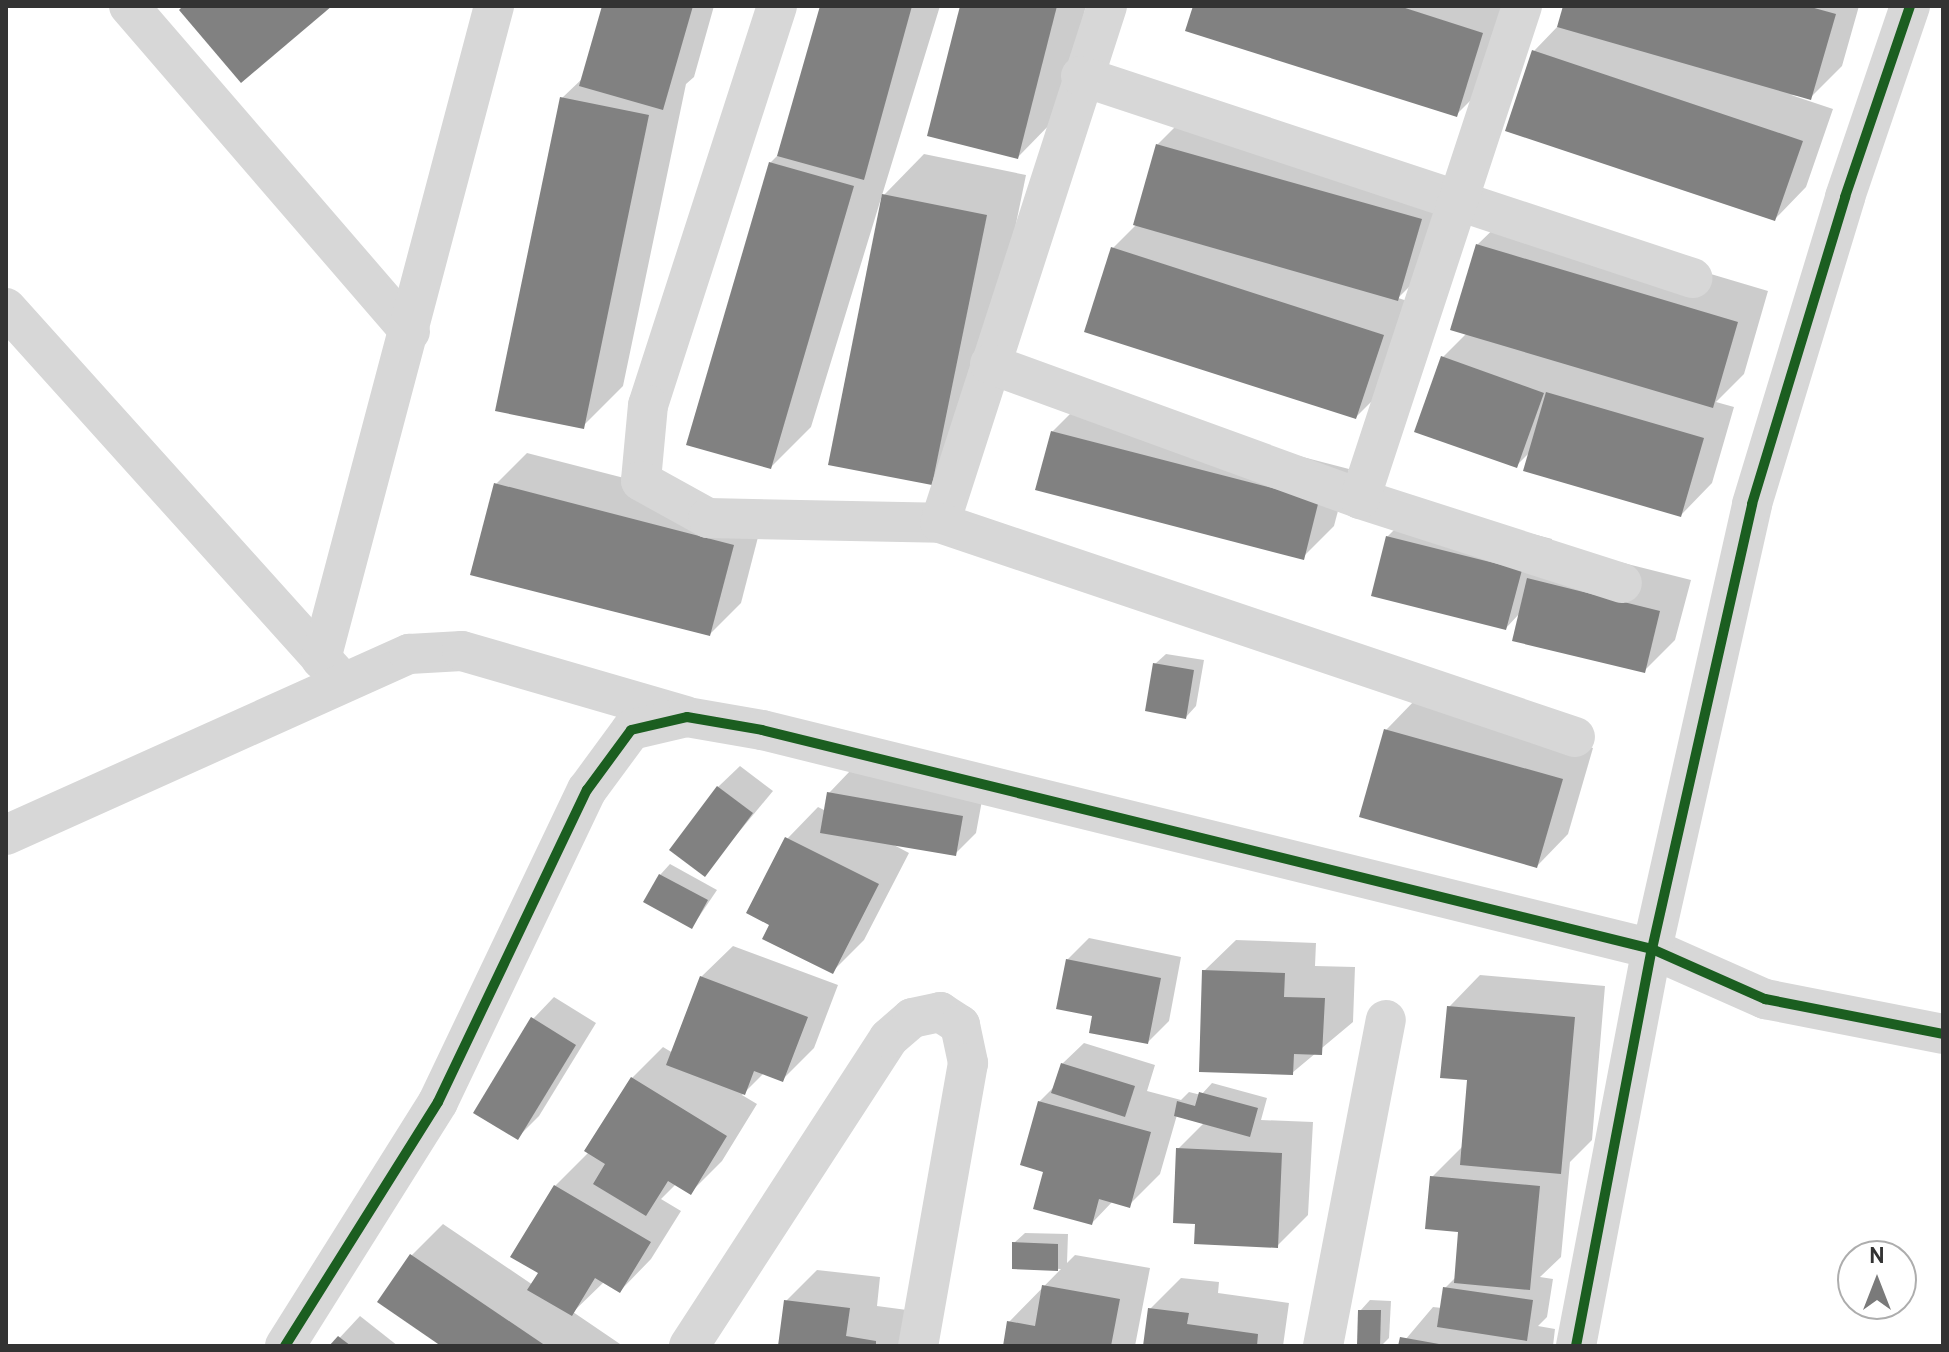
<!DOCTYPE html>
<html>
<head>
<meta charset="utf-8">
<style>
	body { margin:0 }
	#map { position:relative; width:1949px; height:1352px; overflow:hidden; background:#fff; font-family:Overpass,sans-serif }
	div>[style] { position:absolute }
	.shadow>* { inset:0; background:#0003 }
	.building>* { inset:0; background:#818181 }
	.street>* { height:40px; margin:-20px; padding:0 20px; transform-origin:20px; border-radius:20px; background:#d7d7d7 }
	.cycleway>* { height:10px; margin:-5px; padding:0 5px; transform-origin:5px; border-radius:5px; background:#1b5e20 }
	span { translate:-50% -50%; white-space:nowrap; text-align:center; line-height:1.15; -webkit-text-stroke:8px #fff; paint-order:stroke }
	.frame { position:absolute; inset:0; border:8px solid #333; pointer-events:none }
	.north { position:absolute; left:1837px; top:1240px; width:80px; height:80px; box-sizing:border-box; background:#fff; border:2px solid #adadad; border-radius:50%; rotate:0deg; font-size:22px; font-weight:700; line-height:32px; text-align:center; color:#333 }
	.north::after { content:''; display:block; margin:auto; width:28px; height:36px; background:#7a7a7a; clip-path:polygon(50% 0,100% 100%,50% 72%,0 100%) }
</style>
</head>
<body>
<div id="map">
	<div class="shadow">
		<div style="clip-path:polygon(604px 6px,714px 6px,694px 77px,686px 84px,623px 386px,583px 426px,562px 98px,584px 77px)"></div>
		<div style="clip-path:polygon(822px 6px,940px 6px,811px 427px,771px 467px,770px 163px,780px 153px)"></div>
		<div style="clip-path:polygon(962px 6px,1086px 6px,1058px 116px,1018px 157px)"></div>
		<div style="clip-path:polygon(1195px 6px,1512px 6px,1488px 83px,1456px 115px)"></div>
		<div style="clip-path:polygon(1565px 6px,1859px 6px,1842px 66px,1811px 97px,1791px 95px,1833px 109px,1806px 187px,1775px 219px,1508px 129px,1534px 51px,1559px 25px)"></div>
		<div style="clip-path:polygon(1189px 113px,1452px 188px,1429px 267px,1398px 298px,1414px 303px,1387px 386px,1356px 417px,1113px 248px,1136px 225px,1157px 145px)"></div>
		<div style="clip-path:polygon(924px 154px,1026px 175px,971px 443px,931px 483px,884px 195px)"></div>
		<div style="clip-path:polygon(1509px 214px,1768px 291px,1744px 374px,1716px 402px,1734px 407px,1712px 483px,1681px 515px,1531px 451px,1516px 466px,1443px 357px,1467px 333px,1477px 245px)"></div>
		<div style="clip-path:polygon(1084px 400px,1349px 469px,1334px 526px,1303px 557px,1052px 432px)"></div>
		<div style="clip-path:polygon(527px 453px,764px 514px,741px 603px,710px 634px,496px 484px)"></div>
		<div style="clip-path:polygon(1419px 505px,1552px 539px,1546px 561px,1560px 547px,1691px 580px,1675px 640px,1644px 671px,1520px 613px,1506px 628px,1387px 537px)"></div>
		<div style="clip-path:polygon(1166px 654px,1204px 660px,1196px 706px,1186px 717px,1155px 664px)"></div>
		<div style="clip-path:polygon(1417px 698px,1593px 748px,1568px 834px,1537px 866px,1386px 730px)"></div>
		<div style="clip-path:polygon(740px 766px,773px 791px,704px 874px,718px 787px)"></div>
		<div style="clip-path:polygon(850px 771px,983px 795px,976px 833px,955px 854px,892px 844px,909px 853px,864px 940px,832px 972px,771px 924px,787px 839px,818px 807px,826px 811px,829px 793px)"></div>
		<div style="clip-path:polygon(670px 864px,717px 890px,692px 927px,660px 875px)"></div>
		<div style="clip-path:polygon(1089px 938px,1181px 957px,1169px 1021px,1148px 1042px,1095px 1014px,1067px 960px)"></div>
		<div style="clip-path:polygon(1236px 940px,1316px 943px,1315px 966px,1355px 967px,1353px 1022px,1292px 1073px,1204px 971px)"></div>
		<div style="clip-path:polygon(733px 946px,838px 985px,814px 1048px,782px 1080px,764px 1073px,742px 1095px,757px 1104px,722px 1161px,691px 1192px,676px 1184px,661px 1199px,681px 1211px,651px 1259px,620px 1291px,605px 1281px,573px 1312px,623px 1346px,444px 1346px,380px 1302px,412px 1255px,443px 1224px,533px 1285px,541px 1272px,555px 1186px,589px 1152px,632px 1078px,663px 1047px,673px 1053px,701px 977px)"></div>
		<div style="clip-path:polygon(1480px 975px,1605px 986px,1592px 1140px,1570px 1162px,1561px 1257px,1540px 1277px,1553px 1279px,1547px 1317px,1538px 1326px,1555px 1329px,1553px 1346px,1400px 1346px,1433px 1307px,1442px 1308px,1445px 1288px,1457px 1276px,1460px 1230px,1432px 1177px,1463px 1146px,1469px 1078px,1449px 1007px)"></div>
		<div style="clip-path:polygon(554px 997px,596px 1023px,539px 1116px,518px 1137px,533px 1019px)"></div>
		<div style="clip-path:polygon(1084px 1043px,1155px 1065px,1147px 1091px,1181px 1100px,1189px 1092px,1201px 1095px,1212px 1083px,1267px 1098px,1261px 1120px,1313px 1122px,1308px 1215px,1277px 1246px,1197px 1222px,1178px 1149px,1205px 1122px,1177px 1115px,1160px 1174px,1129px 1205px,1113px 1201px,1092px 1223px,1046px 1170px,1039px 1102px,1056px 1085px,1062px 1064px)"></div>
		<div style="clip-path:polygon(1025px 1233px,1068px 1234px,1067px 1263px,1075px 1255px,1150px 1268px,1135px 1346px,1005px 1346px,1009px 1322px,1061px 1269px,1014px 1267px,1014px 1243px)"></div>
		<div style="clip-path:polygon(817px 1270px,880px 1277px,877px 1306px,907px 1310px,902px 1346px,780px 1346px,786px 1301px)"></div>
		<div style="clip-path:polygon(1181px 1278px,1219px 1282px,1218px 1293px,1289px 1303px,1283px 1346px,1145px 1346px,1150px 1309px)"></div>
		<div style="clip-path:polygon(1370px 1300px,1391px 1301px,1389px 1338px,1381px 1346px,1359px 1346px,1360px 1311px)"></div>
		<div style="clip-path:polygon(360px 1316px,398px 1346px,332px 1346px)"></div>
	</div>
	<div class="building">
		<div style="clip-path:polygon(183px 6px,332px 6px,241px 83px,179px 10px)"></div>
		<div style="clip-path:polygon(602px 6px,693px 6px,663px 110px,579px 86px)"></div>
		<div style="clip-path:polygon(820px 6px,912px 6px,864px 180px,777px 156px)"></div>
		<div style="clip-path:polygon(960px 6px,1057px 6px,1018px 159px,927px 136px)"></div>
		<div style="clip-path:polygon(1193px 6px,1399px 6px,1483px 33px,1457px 117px,1185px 31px)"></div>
		<div style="clip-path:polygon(1563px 6px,1807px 6px,1836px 14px,1811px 100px,1557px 27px)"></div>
		<div style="clip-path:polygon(1532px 50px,1803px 141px,1775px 221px,1505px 131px)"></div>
		<div style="clip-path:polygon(560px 97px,649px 115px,584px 429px,495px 411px)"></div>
		<div style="clip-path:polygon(1156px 144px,1422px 219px,1398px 301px,1133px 225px)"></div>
		<div style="clip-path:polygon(769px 162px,854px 186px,771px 469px,686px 445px)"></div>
		<div style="clip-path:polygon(882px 194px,987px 215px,932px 485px,828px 465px)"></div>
		<div style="clip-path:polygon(1476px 244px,1738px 322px,1713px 408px,1450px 330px)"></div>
		<div style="clip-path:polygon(1111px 247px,1384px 335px,1356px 419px,1084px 332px)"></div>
		<div style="clip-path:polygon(1441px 356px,1544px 393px,1517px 468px,1414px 432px)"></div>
		<div style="clip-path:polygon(1546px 392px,1704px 438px,1681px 517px,1523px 471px)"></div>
		<div style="clip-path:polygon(1051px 431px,1319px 500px,1304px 560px,1035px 490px)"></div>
		<div style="clip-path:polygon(494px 483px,734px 545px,710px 636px,470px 575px)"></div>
		<div style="clip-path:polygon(1386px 536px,1522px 570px,1506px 630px,1371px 596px)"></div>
		<div style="clip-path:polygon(1527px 578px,1660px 611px,1645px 673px,1512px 641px)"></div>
		<div style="clip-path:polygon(1153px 663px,1194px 670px,1186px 719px,1145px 711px)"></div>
		<div style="clip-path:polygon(1384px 729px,1563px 779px,1537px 868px,1359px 817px)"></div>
		<div style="clip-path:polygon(717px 786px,753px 813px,705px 877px,669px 850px)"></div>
		<div style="clip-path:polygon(827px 792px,963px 816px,956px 856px,820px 833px)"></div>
		<div style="clip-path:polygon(785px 837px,879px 884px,833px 974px,762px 939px,769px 925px,746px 913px)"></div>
		<div style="clip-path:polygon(659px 874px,708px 900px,692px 929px,643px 902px)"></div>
		<div style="clip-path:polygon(1066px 959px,1161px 978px,1148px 1044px,1089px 1033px,1092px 1016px,1056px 1009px)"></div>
		<div style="clip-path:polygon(1202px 970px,1285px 973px,1284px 997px,1325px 998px,1322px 1055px,1294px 1054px,1293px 1075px,1199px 1072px)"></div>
		<div style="clip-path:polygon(700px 976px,808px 1017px,783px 1082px,754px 1071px,745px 1095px,666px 1065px)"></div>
		<div style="clip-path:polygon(1447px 1006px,1575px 1017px,1561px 1174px,1460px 1165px,1467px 1080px,1440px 1078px)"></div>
		<div style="clip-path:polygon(531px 1017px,576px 1045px,518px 1140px,473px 1113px)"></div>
		<div style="clip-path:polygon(1061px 1063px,1135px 1086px,1125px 1117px,1051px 1093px)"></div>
		<div style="clip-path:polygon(631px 1077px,727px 1136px,691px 1195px,668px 1181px,646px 1216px,593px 1184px,605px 1164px,584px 1151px)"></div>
		<div style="clip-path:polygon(1199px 1092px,1258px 1108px,1250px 1137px,1174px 1116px,1177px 1101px,1195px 1106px)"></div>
		<div style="clip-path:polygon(1038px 1101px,1151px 1132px,1130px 1208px,1099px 1199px,1092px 1225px,1033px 1209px,1043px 1172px,1020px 1165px)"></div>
		<div style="clip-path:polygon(1176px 1148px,1282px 1153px,1278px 1248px,1194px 1244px,1195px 1224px,1173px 1223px)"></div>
		<div style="clip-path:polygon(1430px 1176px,1540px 1186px,1530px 1290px,1454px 1283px,1458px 1232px,1425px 1229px)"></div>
		<div style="clip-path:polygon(554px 1185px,651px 1242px,620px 1293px,595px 1278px,572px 1316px,527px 1290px,538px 1273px,510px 1257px)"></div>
		<div style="clip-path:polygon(1012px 1242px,1058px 1244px,1058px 1271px,1012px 1269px)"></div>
		<div style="clip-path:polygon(410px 1254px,546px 1346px,441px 1346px,377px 1302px)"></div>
		<div style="clip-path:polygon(1042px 1285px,1120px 1299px,1111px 1346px,1003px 1346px,1007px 1321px,1035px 1326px)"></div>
		<div style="clip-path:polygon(1443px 1287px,1533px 1300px,1527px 1341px,1437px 1327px)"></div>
		<div style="clip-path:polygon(784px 1300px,850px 1308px,846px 1336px,876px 1341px,876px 1346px,778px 1346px)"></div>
		<div style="clip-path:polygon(1148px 1308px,1189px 1313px,1187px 1324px,1258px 1334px,1257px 1346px,1143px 1346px)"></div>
		<div style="clip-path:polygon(1358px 1310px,1381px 1310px,1380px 1346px,1357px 1346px)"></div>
		<div style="clip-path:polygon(338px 1336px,351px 1346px,329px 1346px)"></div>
		<div style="clip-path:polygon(1400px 1337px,1439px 1344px,1439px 1346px,1398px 1346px)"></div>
	</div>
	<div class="street">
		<div style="left:129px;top:6px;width:430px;rotate:49.2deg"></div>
		<div style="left:777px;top:6px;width:419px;rotate:107.9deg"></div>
		<div style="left:648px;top:405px;width:76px;rotate:95.3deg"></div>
		<div style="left:641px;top:481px;width:77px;rotate:28.9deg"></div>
		<div style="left:708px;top:518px;width:232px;rotate:1.2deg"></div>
		<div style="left:1107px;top:6px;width:543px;rotate:107.9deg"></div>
		<div style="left:940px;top:523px;width:670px;rotate:18.62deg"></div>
		<div style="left:1081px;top:76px;width:644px;rotate:18.29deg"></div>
		<div style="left:6px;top:308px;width:492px;rotate:48deg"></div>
		<div style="left:990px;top:364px;width:394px;rotate:20deg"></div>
		<div style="left:1360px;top:499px;width:275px;rotate:17.8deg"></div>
		<div style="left:1360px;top:499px;width:519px;rotate:-71.81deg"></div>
		<div style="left:321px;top:659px;width:676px;rotate:-75.16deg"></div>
		<div style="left:6px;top:835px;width:442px;rotate:-24.2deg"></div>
		<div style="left:409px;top:654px;width:53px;rotate:-3.2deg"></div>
		<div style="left:462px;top:651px;width:233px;rotate:16.2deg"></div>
		<div style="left:285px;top:1346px;width:288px;rotate:-57.9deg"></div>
		<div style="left:438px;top:1102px;width:346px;rotate:-64.5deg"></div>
		<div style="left:587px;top:790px;width:74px;rotate:-53.7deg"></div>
		<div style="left:631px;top:730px;width:57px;rotate:-13.1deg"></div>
		<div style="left:687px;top:717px;width:76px;rotate:9.8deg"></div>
		<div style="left:762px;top:730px;width:917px;rotate:13.82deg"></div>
		<div style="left:1652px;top:949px;width:124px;rotate:23.9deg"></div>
		<div style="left:1765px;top:999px;width:181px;rotate:11.1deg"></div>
		<div style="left:689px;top:1346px;width:367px;rotate:-57deg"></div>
		<div style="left:889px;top:1038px;width:30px;rotate:-41deg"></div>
		<div style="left:912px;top:1018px;width:29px;rotate:-12deg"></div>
		<div style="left:940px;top:1012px;width:24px;rotate:33deg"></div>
		<div style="left:960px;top:1025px;width:39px;rotate:78deg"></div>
		<div style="left:968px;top:1063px;width:287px;rotate:100deg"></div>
		<div style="left:1323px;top:1346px;width:332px;rotate:-79.1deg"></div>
		<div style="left:1576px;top:1346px;width:404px;rotate:-79.2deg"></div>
		<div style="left:1652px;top:949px;width:456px;rotate:-77.3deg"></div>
		<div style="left:1752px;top:504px;width:321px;rotate:-73.1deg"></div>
		<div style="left:1845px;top:197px;width:202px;rotate:-71.2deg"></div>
	</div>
	<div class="cycleway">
		<div style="left:285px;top:1346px;width:288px;rotate:-57.9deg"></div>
		<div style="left:438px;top:1102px;width:346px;rotate:-64.5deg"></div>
		<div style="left:587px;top:790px;width:74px;rotate:-53.7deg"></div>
		<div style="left:631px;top:730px;width:57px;rotate:-13.1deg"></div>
		<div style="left:687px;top:717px;width:76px;rotate:9.8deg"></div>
		<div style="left:762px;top:730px;width:917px;rotate:13.82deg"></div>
		<div style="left:1652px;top:949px;width:124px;rotate:23.9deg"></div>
		<div style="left:1765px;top:999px;width:181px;rotate:11.1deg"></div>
		<div style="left:1576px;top:1346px;width:404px;rotate:-79.2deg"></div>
		<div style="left:1652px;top:949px;width:456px;rotate:-77.3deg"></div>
		<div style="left:1752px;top:504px;width:321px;rotate:-73.1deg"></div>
		<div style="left:1845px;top:197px;width:202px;rotate:-71.2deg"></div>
	</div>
	<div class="frame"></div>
	<div class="north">N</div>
</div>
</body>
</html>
